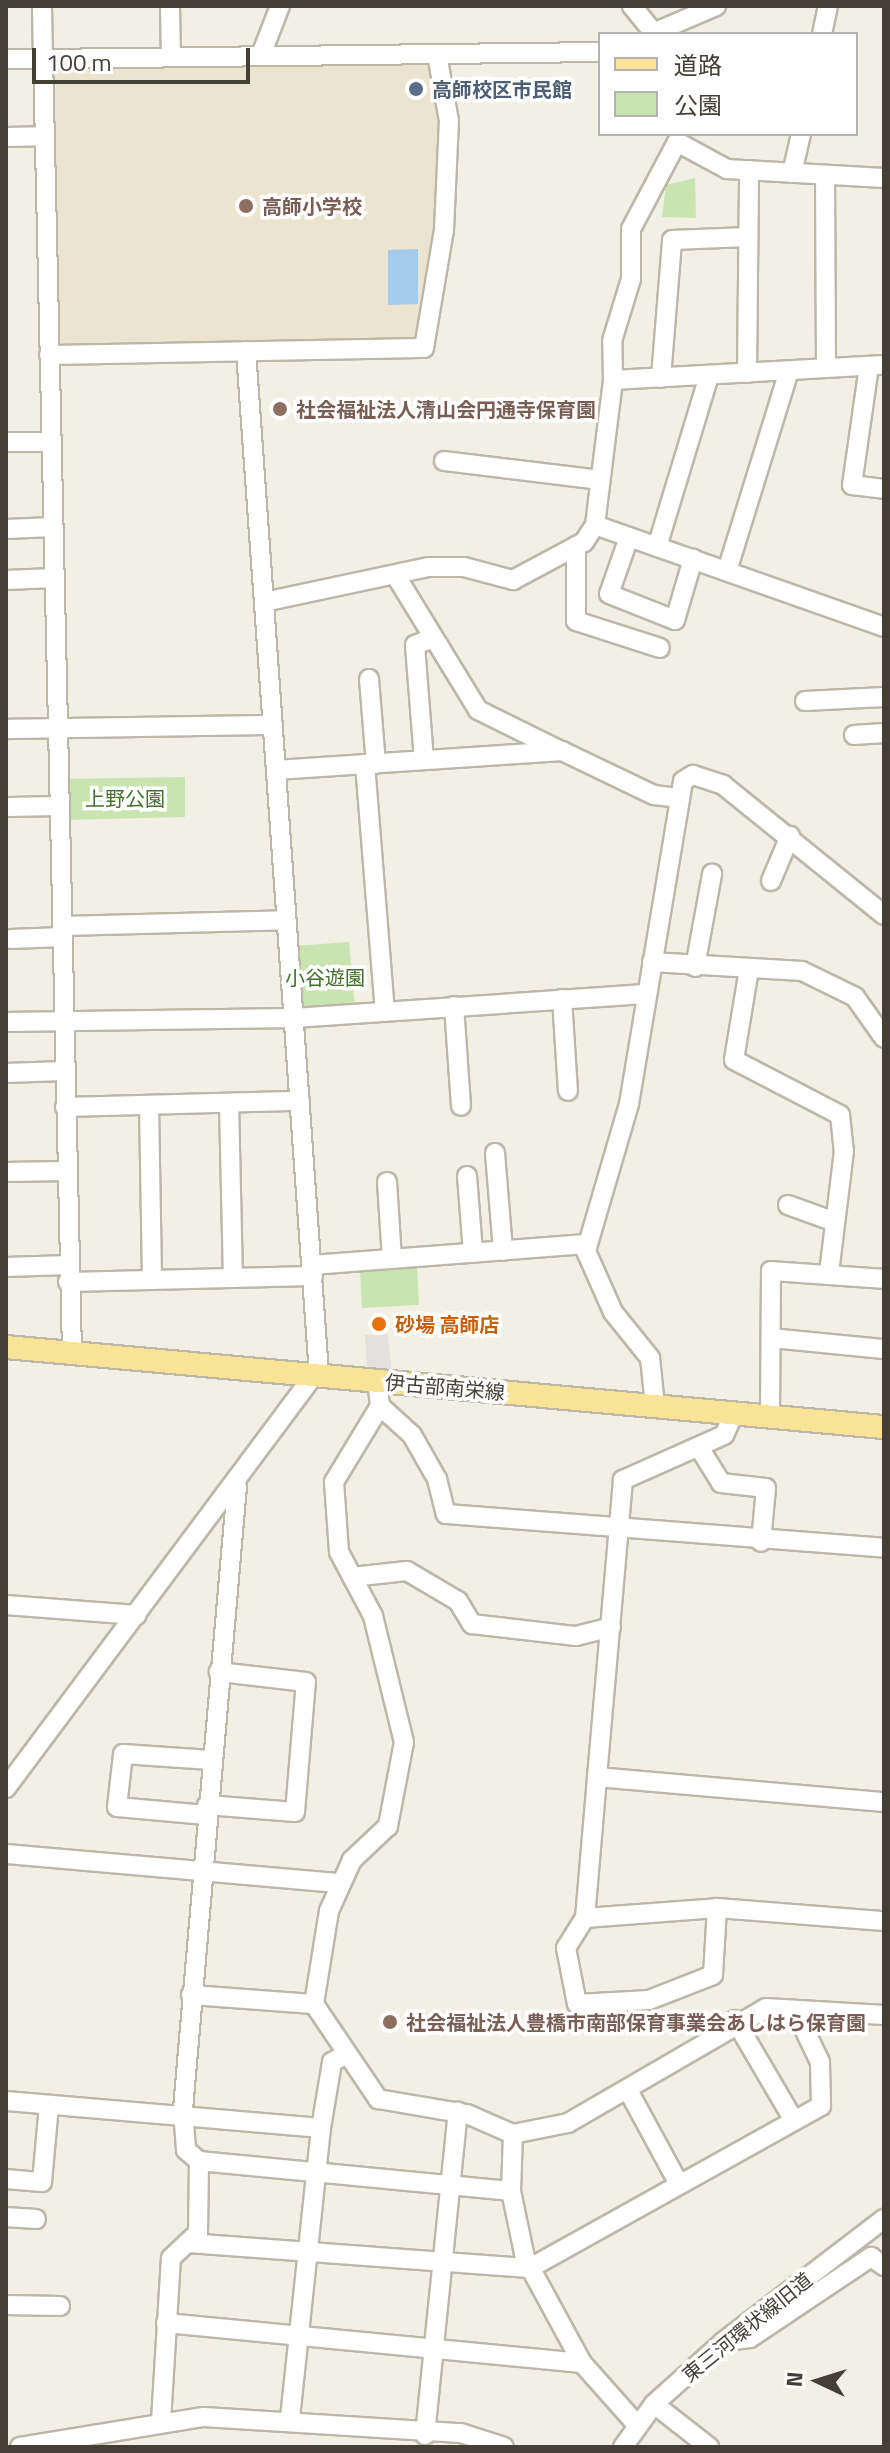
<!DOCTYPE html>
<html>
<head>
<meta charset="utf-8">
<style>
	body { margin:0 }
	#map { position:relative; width:890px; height:2453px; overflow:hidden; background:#f2efe5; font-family:"Titillium Web","Noto Sans JP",sans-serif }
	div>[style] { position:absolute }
	.education>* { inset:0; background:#eae4d0 }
	.green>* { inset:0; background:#c9e4b0 }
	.parking>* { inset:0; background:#e3e1dd }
	.water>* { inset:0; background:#a4caec }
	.roads { filter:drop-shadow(2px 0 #bdb7a8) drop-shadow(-2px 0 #bdb7a8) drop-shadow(0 2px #bdb7a8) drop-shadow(0 -2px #bdb7a8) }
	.minor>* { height:18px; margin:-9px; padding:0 9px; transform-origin:9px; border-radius:9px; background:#fff }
	.major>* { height:22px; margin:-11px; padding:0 11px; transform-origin:11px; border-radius:11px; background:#f9e397 }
	.dots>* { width:22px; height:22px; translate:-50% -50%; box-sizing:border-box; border:4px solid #fff; border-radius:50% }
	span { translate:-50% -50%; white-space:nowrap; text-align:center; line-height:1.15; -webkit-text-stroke:7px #fff; paint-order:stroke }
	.service-label { font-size:20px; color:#4e5e75; font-weight:700 }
	.left { translate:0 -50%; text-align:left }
	.education-label { font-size:20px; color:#785e54; font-weight:700 }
	.park-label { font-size:20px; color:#42722c }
	.food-label { font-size:20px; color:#c56008; font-weight:700 }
	.street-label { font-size:20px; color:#443f35 }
	.frame { position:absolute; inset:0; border:8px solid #443f35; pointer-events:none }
	.legend { position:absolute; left:598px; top:32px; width:260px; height:104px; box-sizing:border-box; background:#fff; border:2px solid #b4b2ae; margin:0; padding:10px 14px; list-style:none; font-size:24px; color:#443f35 }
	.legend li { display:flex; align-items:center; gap:16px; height:40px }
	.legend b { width:40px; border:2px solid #b4b2ae }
	.north { position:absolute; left:778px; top:2341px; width:80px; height:80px; -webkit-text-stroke:6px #fff; paint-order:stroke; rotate:274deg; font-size:22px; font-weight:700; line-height:32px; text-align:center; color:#443f35 }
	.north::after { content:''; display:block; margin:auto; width:28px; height:36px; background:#443f35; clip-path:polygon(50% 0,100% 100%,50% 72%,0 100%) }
	.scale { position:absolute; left:32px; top:48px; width:218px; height:36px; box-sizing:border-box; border:4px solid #443f35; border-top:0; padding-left:10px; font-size:24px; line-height:28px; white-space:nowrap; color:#443f35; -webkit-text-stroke:6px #fff; paint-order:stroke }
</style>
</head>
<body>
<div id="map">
	<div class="education">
		<div style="clip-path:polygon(427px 59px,445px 116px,440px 220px,418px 343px,54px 345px,49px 66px)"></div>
	</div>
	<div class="green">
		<div style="clip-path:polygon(695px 178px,696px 218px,662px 217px,666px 185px)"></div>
		<div style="clip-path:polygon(185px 777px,185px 817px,66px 820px,64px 779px)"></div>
		<div style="clip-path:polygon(349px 942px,355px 1007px,302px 1011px,295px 946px)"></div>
		<div style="clip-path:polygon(417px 1265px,419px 1305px,362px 1308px,360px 1269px)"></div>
	</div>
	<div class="parking">
		<div style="clip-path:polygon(388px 1334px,392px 1374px,367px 1372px,365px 1335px)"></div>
	</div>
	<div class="water">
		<div style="clip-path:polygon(418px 249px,418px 304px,388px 305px,388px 250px)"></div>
	</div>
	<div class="roads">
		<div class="minor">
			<div style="left:170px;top:6px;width:50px;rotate:88.9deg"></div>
			<div style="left:632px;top:6px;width:35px;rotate:51deg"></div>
			<div style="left:651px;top:34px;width:71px;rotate:-23.3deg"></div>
			<div style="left:822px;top:34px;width:29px;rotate:-78deg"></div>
			<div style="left:261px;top:55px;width:53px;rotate:-68.8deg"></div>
			<div style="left:6px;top:59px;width:37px"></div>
			<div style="left:43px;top:59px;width:53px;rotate:-91.1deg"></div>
			<div style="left:6px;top:137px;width:39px;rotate:-1deg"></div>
			<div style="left:792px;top:173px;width:40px;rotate:-77deg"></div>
			<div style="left:825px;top:175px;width:193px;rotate:89.7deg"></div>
			<div style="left:246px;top:351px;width:1027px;rotate:85.92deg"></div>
			<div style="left:49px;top:355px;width:375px;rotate:-1.1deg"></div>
			<div style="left:424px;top:348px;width:120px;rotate:-80.4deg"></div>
			<div style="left:444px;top:230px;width:109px;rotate:-87.4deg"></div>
			<div style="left:449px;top:121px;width:68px;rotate:-100.2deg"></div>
			<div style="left:869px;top:366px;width:120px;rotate:98.1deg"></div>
			<div style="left:852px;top:485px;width:32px;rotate:7deg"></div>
			<div style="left:747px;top:373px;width:203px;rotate:-89.4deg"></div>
			<div style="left:661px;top:378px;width:138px;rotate:-85.4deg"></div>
			<div style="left:672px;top:240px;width:76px;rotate:-2.3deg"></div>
			<div style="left:613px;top:380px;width:39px;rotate:-91deg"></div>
			<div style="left:612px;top:341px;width:65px;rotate:-73deg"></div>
			<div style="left:631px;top:279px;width:50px;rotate:-90deg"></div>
			<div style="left:631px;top:229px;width:98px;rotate:-62.1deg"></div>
			<div style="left:677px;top:142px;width:57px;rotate:28.4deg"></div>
			<div style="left:727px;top:169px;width:157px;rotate:3.3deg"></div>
			<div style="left:6px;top:442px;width:46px"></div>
			<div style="left:444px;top:461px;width:157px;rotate:6.9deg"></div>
			<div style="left:595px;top:525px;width:306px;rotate:19.4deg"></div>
			<div style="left:6px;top:529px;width:47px;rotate:-2.4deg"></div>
			<div style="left:629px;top:537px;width:60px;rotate:109.3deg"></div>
			<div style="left:609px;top:594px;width:71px;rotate:21.5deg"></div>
			<div style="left:675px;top:620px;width:64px;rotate:-73.6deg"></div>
			<div style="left:576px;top:546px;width:75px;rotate:90deg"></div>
			<div style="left:576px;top:621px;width:88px;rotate:17.8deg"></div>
			<div style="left:657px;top:547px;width:179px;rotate:-73.1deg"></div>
			<div style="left:727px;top:571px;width:209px;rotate:-72.8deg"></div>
			<div style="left:396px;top:576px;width:157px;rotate:58.5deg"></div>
			<div style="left:478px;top:710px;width:90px;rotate:26.3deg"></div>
			<div style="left:6px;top:580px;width:48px;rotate:-2.4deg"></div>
			<div style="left:264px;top:602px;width:168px;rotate:-12deg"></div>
			<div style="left:428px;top:567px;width:36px"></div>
			<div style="left:464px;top:567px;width:51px;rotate:14.9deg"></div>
			<div style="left:513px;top:580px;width:81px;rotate:-28.2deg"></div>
			<div style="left:584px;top:542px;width:20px;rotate:-57deg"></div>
			<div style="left:595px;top:525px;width:146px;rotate:-82.9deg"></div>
			<div style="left:613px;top:380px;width:271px;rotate:-3.2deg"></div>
			<div style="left:369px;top:679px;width:85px;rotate:85.3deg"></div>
			<div style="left:805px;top:701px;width:79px;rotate:-2.9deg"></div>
			<div style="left:6px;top:729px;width:267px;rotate:-0.9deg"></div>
			<div style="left:854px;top:735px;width:30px;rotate:-4deg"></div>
			<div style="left:424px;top:760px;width:115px;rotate:-94.5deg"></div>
			<div style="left:415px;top:645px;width:19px;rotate:-21deg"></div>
			<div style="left:365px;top:764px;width:248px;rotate:85.4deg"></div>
			<div style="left:276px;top:770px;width:287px;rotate:-3.8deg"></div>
			<div style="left:562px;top:751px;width:102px;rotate:25.6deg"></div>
			<div style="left:654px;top:795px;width:26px;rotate:7deg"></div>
			<div style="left:6px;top:807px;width:54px;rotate:-1.1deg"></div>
			<div style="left:771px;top:881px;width:49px;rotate:-67.1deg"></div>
			<div style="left:62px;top:926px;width:224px;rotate:-1.5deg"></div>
			<div style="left:11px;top:939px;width:51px;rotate:-2.2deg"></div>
			<div style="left:652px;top:962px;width:150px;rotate:3.4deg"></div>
			<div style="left:802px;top:971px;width:59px;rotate:26.1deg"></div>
			<div style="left:855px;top:997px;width:50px;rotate:54.7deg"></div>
			<div style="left:695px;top:967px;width:95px;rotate:-79.6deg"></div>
			<div style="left:749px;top:969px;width:92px;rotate:99.4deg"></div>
			<div style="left:734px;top:1060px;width:119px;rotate:27.4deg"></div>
			<div style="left:840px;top:1115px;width:36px;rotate:84deg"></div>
			<div style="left:844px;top:1151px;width:124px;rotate:97deg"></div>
			<div style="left:562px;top:999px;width:92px;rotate:86.3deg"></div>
			<div style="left:454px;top:1006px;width:100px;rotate:86deg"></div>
			<div style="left:6px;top:1022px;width:288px;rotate:-0.8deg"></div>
			<div style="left:294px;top:1018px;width:352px;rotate:-3.9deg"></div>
			<div style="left:6px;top:1073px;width:58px;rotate:-2deg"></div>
			<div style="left:229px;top:1103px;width:175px;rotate:88.7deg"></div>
			<div style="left:149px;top:1105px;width:175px;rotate:89deg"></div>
			<div style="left:65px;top:1107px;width:235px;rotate:-1.5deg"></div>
			<div style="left:495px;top:1153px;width:98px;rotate:85.3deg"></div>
			<div style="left:6px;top:1172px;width:60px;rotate:-1deg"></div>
			<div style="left:467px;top:1176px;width:77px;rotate:85.5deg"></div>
			<div style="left:387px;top:1182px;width:77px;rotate:86.3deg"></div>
			<div style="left:788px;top:1205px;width:50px;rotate:19.9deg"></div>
			<div style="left:312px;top:1265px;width:275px;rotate:-4.4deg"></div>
			<div style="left:6px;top:1267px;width:62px;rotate:-1.8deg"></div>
			<div style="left:68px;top:1282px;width:245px;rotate:-1.4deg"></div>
			<div style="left:771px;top:1338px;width:114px;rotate:5.6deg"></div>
			<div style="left:72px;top:1353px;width:1294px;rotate:-91.28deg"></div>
			<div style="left:43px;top:59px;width:557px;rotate:-0.72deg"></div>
			<div style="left:377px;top:1381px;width:25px;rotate:83deg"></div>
			<div style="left:380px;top:1406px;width:89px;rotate:121.2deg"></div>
			<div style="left:334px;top:1482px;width:70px;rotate:85.9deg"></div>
			<div style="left:339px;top:1552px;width:72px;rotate:62deg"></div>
			<div style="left:373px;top:1616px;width:130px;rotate:76.2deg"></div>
			<div style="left:404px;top:1742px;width:86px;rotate:100.8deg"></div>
			<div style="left:388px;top:1826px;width:50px;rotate:136.6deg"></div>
			<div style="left:352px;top:1860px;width:56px;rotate:114.3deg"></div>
			<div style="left:329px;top:1911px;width:94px;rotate:99.2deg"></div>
			<div style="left:314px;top:2004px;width:115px;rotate:56deg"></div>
			<div style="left:378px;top:2099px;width:90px;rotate:9.6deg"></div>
			<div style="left:467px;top:2114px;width:50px;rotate:23.5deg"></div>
			<div style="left:513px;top:2134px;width:57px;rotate:92deg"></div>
			<div style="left:511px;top:2191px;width:68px;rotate:78.2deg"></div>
			<div style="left:525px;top:2258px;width:119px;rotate:61.5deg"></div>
			<div style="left:582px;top:2363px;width:83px;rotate:48.4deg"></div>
			<div style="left:380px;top:1406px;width:43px;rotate:42.2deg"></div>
			<div style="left:412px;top:1435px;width:51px;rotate:60.4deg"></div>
			<div style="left:437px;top:1479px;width:36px;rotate:76deg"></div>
			<div style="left:446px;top:1514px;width:439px;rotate:4.4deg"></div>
			<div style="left:655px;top:1406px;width:48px;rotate:-95.9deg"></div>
			<div style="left:650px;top:1358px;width:59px;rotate:-128.8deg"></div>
			<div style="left:613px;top:1312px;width:67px;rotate:-113.9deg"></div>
			<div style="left:586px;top:1251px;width:153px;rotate:-73.7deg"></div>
			<div style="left:629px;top:1104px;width:327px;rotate:-80.5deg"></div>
			<div style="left:683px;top:781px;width:12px;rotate:-31deg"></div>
			<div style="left:693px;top:775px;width:32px;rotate:18deg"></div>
			<div style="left:723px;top:785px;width:207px;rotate:38.9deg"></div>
			<div style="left:734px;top:1413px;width:24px;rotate:114deg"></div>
			<div style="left:724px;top:1435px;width:111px;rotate:156deg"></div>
			<div style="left:623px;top:1480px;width:298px;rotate:95deg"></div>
			<div style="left:597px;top:1777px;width:288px;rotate:5deg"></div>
			<div style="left:770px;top:1416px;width:145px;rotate:-89.6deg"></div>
			<div style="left:771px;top:1271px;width:113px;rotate:4deg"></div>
			<div style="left:700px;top:1449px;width:40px;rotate:58deg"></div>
			<div style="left:721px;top:1483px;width:45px;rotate:6.3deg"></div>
			<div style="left:766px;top:1488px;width:54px;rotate:95.3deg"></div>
			<div style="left:352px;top:1577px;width:55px;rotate:-6.2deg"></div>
			<div style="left:407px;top:1571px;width:59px;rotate:30.5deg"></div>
			<div style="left:458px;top:1601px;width:27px;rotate:59deg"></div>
			<div style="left:472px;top:1624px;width:105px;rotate:6.6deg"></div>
			<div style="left:576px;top:1636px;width:36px;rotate:-14deg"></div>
			<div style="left:6px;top:1605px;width:131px;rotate:4.4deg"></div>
			<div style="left:6px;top:1788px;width:515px;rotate:-53.29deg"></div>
			<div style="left:207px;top:1805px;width:88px;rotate:4.5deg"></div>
			<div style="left:295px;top:1812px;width:130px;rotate:-85.2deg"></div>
			<div style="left:306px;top:1682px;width:88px;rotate:-173.4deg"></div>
			<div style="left:206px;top:1815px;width:89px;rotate:-174.9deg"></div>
			<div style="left:117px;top:1807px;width:53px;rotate:-83.5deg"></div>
			<div style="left:123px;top:1754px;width:88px;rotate:3.9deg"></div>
			<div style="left:6px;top:1854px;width:335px;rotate:5deg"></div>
			<div style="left:717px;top:1908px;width:67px;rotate:93.4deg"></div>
			<div style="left:713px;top:1975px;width:69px;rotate:158.7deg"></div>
			<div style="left:649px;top:2000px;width:72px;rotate:176.8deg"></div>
			<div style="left:577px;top:2004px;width:57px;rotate:-101.1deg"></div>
			<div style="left:566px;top:1948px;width:36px;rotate:-58deg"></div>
			<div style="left:585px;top:1918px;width:132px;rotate:-4.3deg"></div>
			<div style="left:717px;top:1908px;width:168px;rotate:4.5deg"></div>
			<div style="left:585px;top:1918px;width:142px;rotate:-85.1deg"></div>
			<div style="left:191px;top:1995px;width:123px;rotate:4.2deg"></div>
			<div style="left:735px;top:2020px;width:115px;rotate:59.6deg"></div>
			<div style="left:629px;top:2092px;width:105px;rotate:61.5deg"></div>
			<div style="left:6px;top:2101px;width:316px;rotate:4.9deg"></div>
			<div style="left:513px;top:2134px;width:56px;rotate:-11.3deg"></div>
			<div style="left:568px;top:2123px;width:229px;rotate:-30.1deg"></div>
			<div style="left:766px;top:2008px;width:118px;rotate:3.4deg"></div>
			<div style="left:199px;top:2161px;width:313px;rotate:5.5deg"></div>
			<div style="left:6px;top:2179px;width:36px;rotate:5deg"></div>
			<div style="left:42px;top:2182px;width:77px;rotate:-84.8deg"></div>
			<div style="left:6px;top:2217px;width:30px;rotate:4deg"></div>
			<div style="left:187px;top:2243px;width:344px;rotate:4.2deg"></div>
			<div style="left:530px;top:2268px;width:333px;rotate:-29.1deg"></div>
			<div style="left:821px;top:2106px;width:44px;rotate:-91.3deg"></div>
			<div style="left:820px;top:2062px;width:58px;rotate:-115.7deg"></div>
			<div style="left:6px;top:2305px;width:54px;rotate:1.1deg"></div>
			<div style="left:166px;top:2323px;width:418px;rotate:5.5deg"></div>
			<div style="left:726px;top:2341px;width:24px;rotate:-7deg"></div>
			<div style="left:750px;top:2338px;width:146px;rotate:-33.8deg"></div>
			<div style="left:871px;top:2257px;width:16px;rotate:35deg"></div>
			<div style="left:654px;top:2404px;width:70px;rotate:38deg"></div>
			<div style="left:290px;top:2418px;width:292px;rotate:-83.9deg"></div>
			<div style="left:321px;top:2128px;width:67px;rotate:-80.5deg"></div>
			<div style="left:332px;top:2062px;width:17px;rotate:-28deg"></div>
			<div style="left:161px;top:2421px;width:163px;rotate:-86.5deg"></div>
			<div style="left:171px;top:2258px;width:37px;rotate:-43deg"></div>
			<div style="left:198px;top:2233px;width:72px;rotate:-89.2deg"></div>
			<div style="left:199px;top:2161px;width:17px;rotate:-140deg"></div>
			<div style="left:186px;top:2150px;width:41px;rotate:-94.2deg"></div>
			<div style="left:183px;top:2109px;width:626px;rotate:-85.05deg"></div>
			<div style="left:425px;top:2435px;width:325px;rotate:-84.2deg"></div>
			<div style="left:20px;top:2447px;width:186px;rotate:-9.3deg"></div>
			<div style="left:204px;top:2417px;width:257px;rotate:3.6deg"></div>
			<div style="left:461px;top:2433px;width:45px;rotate:18deg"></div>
			<div style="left:623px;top:2447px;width:53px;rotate:-54.2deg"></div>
			<div style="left:654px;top:2404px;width:93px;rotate:-41.9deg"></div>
			<div style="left:723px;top:2342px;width:203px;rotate:-37.4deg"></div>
		</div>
		<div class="major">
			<div style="left:6px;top:1347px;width:882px;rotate:5.21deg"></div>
		</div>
	</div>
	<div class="dots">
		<div style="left:416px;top:89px;background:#5c6f8a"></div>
		<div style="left:246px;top:206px;background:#8d6e63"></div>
		<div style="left:280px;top:409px;background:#8d6e63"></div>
		<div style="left:379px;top:1324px;background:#e8710a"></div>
		<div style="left:390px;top:2022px;background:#8d6e63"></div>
	</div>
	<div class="service-label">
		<span class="left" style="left:432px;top:89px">高師校区市民館</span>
	</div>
	<div class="education-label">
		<span class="left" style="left:262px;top:206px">高師小学校</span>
		<span class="left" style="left:296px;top:409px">社会福祉法人清山会円通寺保育園</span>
		<span class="left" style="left:406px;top:2022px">社会福祉法人豊橋市南部保育事業会あしはら保育園</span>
	</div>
	<div class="park-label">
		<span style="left:125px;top:798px">上野公園</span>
		<span style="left:325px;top:977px">小谷遊園</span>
	</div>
	<div class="food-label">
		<span class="left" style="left:395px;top:1324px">砂場 高師店</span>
	</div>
	<div class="street-label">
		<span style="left:445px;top:1387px;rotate:5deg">伊古部南栄線</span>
		<span style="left:747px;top:2327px;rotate:-39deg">東三河環状線旧道</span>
	</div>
	<div class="frame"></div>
	<ul class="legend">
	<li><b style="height:10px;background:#f9e397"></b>道路</li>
	<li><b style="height:22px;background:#c9e4b0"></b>公園</li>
	</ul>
	<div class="north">N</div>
	<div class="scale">100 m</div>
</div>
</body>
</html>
